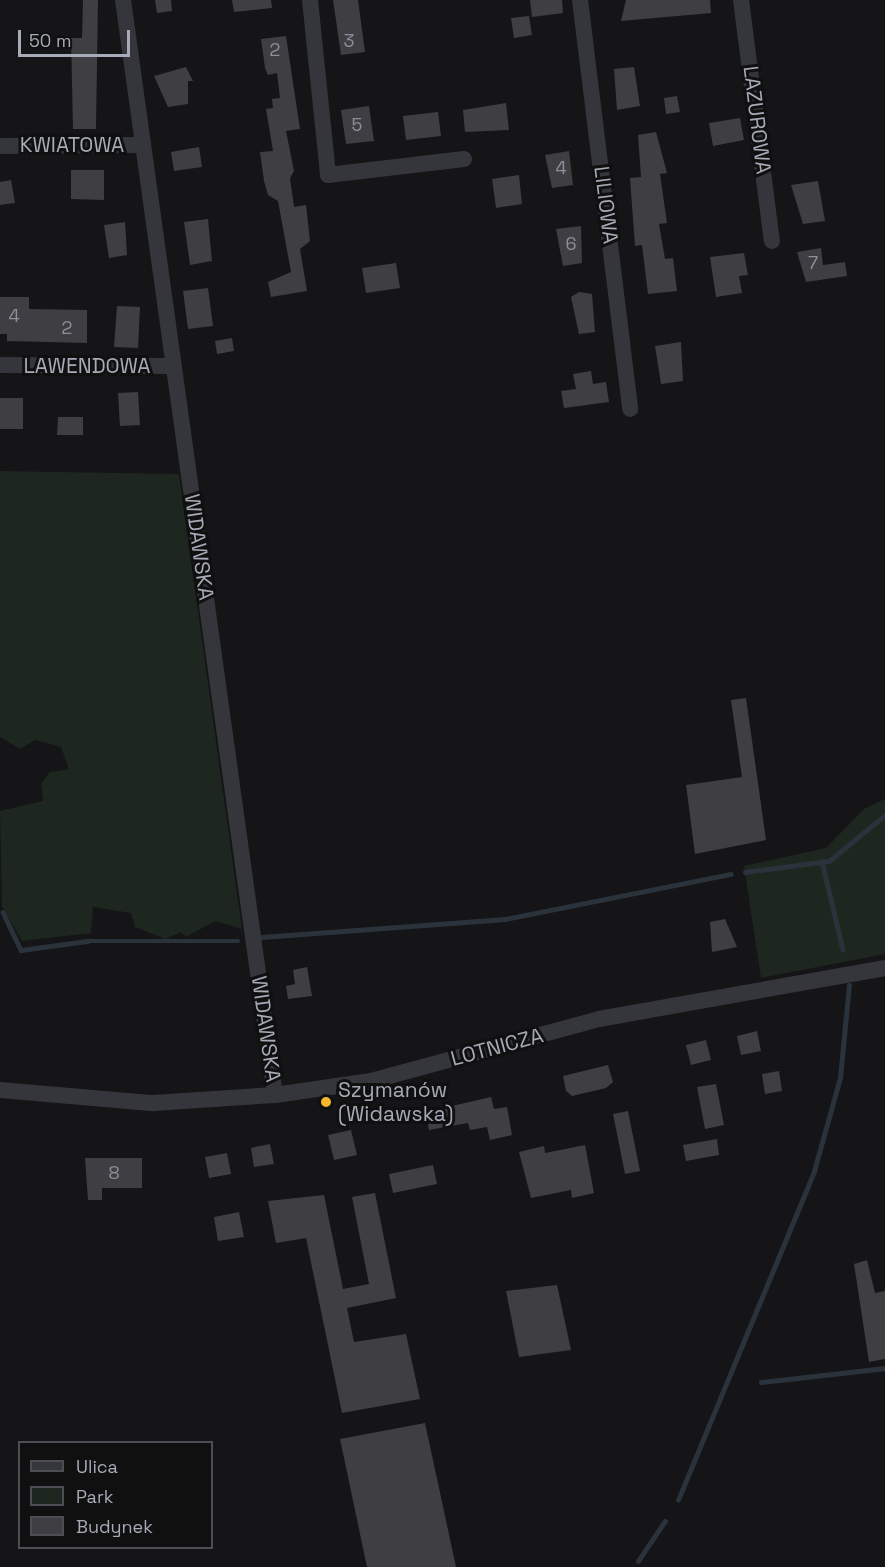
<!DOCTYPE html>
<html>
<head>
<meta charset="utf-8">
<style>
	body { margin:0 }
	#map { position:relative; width:885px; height:1567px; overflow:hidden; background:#151416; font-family:"Space Grotesk",sans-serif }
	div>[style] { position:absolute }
	.green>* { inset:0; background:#1e2620 }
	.stream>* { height:4.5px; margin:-2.25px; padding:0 2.25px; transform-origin:2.25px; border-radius:2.25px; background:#2a333b }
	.building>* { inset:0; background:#3f3f43 }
	.street>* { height:16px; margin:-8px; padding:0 8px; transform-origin:8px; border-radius:8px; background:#35363c }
	.dots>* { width:16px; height:16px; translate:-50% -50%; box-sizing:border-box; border:3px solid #101011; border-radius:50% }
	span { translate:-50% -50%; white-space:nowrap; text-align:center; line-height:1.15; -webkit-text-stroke:6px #101011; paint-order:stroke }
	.number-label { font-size:18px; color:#8c909a }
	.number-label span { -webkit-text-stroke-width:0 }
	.street-label { font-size:21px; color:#a6abb7 }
	.poi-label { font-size:21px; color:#a6abb7 }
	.left { translate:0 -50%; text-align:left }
	.legend { position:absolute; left:18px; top:1441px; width:195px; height:108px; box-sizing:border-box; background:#101011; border:2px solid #4c4e53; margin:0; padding:8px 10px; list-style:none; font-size:18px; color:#a6abb7 }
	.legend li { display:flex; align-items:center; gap:12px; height:30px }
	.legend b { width:30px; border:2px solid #4c4e53 }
	.scale { position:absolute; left:18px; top:30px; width:112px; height:27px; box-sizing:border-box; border:3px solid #a6abb7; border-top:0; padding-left:8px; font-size:18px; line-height:21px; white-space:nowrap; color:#a6abb7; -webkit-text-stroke:4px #101011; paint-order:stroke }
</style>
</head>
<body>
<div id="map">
	<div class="green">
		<div style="clip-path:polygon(0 471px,179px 474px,242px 929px,215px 921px,186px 937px,181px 932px,165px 939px,135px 927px,131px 913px,93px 907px,91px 933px,22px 941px,2px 906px,0 811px,43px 801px,41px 784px,50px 772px,69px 769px,61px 747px,35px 740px,20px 749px,0 737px)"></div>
		<div style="clip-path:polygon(885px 799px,885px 954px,761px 978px,744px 866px,826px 848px,864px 809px)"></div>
	</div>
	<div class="stream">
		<div style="left:822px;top:861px;width:91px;rotate:76.7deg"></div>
		<div style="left:745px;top:872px;width:85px;rotate:-7.5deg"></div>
		<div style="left:829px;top:861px;width:72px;rotate:-39.4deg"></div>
		<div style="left:3px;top:912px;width:42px;rotate:64.7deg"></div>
		<div style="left:21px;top:950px;width:68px;rotate:-7.7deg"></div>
		<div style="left:88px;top:941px;width:150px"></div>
		<div style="left:262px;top:937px;width:244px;rotate:-4.2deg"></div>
		<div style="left:505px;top:919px;width:230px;rotate:-11.3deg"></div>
		<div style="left:761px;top:1382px;width:125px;rotate:-6.4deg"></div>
		<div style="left:678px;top:1500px;width:356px;rotate:-67.5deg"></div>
		<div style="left:814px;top:1171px;width:97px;rotate:-74.4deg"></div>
		<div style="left:840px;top:1078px;width:93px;rotate:-84.5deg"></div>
		<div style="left:638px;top:1561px;width:48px;rotate:-56deg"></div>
	</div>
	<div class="building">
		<div style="clip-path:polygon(83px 0,98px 0,96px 129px,73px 129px,71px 38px,82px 38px)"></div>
		<div style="clip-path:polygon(155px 0,171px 0,172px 11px,157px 13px)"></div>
		<div style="clip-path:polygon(232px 0,271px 0,272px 8px,234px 12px)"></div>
		<div style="clip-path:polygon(333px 0,358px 0,365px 52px,341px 55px)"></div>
		<div style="clip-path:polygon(530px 0,562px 0,563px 13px,532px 17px)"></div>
		<div style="clip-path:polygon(626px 0,710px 0,711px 13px,621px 21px)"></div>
		<div style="clip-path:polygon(529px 16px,532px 35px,514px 38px,511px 18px)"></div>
		<div style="clip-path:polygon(286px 36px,300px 129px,286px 131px,294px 171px,290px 178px,294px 207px,306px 205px,310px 241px,300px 249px,307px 291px,271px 297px,268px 282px,291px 272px,278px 201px,268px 195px,264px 181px,260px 152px,273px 151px,266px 109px,273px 108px,272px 99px,280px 98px,277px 73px,268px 75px,265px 68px,261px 39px)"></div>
		<div style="clip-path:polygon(186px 67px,193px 81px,188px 81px,188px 104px,168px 107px,154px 76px)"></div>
		<div style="clip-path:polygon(634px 67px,640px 106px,617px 110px,614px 69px)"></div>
		<div style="clip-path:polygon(677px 96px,680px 112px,666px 114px,664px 98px)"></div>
		<div style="clip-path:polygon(506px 103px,509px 130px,465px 132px,463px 110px)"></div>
		<div style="clip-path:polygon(369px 106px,374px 141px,346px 144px,341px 110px)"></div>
		<div style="clip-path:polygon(438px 112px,441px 136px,406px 140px,403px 116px)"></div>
		<div style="clip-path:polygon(740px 118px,744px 140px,713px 146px,709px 123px)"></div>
		<div style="clip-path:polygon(656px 132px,667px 173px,660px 174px,667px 223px,659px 224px,665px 259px,673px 258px,677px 291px,648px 294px,642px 245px,635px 246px,630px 178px,641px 177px,638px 135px)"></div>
		<div style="clip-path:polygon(199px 147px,202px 167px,174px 171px,171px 152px)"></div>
		<div style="clip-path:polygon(569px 151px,573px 185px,552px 188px,545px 155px)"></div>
		<div style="clip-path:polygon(71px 170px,104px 170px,104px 200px,71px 199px)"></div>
		<div style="clip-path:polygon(519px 175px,522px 204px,496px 208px,492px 179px)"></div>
		<div style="clip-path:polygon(11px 180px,15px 203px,0 205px,0 182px)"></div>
		<div style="clip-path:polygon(818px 181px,825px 221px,803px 224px,791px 185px)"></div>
		<div style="clip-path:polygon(208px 219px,212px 261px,190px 265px,184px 222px)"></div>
		<div style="clip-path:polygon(125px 222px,127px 255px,109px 258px,104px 225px)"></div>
		<div style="clip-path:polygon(581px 226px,582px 263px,563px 266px,556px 229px)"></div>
		<div style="clip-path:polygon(821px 248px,823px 265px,845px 262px,847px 276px,806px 282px,797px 252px)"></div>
		<div style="clip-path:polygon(744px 253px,748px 275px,739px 276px,742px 293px,716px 297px,710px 257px)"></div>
		<div style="clip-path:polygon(396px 263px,400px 288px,366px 293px,362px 268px)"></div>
		<div style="clip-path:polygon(208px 288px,213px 326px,188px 329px,183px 291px)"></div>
		<div style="clip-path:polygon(579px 292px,592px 294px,595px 332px,579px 334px,571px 297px)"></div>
		<div style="clip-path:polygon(0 297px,29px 297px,29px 309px,87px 310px,87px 343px,7px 341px,7px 334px,0 334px)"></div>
		<div style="clip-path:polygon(117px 306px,140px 307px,138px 348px,114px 347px)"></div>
		<div style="clip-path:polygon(232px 338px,234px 351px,217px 354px,215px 341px)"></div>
		<div style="clip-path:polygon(681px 342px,683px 381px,661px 384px,655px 346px)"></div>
		<div style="clip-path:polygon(591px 371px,593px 384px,606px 382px,609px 402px,564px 408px,561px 391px,576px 389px,573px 374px)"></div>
		<div style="clip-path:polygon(138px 392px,140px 425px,120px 426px,118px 393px)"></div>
		<div style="clip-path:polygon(0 398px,23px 398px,23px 429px,0 429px)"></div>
		<div style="clip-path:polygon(58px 417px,83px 417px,83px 435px,57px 435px)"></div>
		<div style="clip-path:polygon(746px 698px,766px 840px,695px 854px,686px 785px,742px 777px,731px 700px)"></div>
		<div style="clip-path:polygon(725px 919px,737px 947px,712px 952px,710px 922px)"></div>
		<div style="clip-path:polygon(307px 967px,312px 996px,288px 999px,286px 986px,295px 984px,293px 970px)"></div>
		<div style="clip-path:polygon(757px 1031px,761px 1051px,741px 1055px,737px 1036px)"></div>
		<div style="clip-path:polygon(706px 1040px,711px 1060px,691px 1065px,686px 1045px)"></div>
		<div style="clip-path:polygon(608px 1065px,613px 1082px,606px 1088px,572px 1096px,566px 1091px,563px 1076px)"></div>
		<div style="clip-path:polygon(779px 1071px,782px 1091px,765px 1094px,762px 1074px)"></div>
		<div style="clip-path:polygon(716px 1084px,724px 1125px,705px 1129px,697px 1087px)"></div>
		<div style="clip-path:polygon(491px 1097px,494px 1109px,507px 1107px,512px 1135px,490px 1140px,487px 1127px,470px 1130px,468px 1123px,429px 1130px,426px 1112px)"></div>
		<div style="clip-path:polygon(628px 1111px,640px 1171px,625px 1174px,613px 1114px)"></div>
		<div style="clip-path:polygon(351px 1130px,357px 1155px,334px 1160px,328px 1135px)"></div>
		<div style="clip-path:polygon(717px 1139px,719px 1155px,686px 1161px,683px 1145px)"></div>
		<div style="clip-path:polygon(270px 1144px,274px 1164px,254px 1167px,251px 1148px)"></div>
		<div style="clip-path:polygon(585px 1145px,594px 1193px,572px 1198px,571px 1190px,531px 1198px,519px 1152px,544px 1146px,545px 1153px)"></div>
		<div style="clip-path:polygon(227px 1153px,231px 1174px,209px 1178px,205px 1157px)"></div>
		<div style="clip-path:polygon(85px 1158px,142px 1158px,142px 1188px,102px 1188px,102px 1200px,88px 1200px)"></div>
		<div style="clip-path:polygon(433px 1165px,437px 1184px,393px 1193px,389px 1174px)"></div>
		<div style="clip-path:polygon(375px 1193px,396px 1298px,347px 1308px,354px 1342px,406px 1334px,420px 1399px,342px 1413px,306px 1238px,276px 1243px,268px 1201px,324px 1195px,343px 1289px,369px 1284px,352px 1197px)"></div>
		<div style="clip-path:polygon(239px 1212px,244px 1237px,218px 1241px,214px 1217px)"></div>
		<div style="clip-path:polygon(867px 1260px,875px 1293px,885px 1291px,885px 1359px,869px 1362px,854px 1264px)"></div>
		<div style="clip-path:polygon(557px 1285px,571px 1350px,519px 1357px,506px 1291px)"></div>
		<div style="clip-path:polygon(425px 1423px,456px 1567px,367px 1567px,340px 1439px)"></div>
	</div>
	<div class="street">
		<div style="left:123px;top:0;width:1105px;rotate:82.1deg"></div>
		<div style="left:310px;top:0;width:176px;rotate:84.1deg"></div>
		<div style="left:328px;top:175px;width:137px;rotate:-6.7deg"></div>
		<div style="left:580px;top:0;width:412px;rotate:83deg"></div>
		<div style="left:741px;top:0;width:243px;rotate:82.7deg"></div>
		<div style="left:0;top:146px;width:143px;rotate:-0.4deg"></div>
		<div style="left:0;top:365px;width:174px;rotate:0.3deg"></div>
		<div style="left:0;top:1090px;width:154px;rotate:4.9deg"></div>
		<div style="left:153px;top:1103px;width:122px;rotate:-3.8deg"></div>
		<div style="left:275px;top:1095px;width:97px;rotate:-8.3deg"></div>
		<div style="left:371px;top:1081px;width:236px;rotate:-15.2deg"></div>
		<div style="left:599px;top:1019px;width:291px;rotate:-10.1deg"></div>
	</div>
	<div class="dots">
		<div style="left:326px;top:1102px;background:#f6b62d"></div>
	</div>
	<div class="number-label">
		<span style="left:349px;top:41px">3</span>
		<span style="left:275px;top:50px">2</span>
		<span style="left:357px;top:125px">5</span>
		<span style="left:561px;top:168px">4</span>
		<span style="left:571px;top:244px">6</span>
		<span style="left:813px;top:263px">7</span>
		<span style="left:14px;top:316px">4</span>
		<span style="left:67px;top:328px">2</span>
		<span style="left:114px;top:1173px">8</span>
	</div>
	<div class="street-label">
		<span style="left:757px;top:120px;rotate:83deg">LAZUROWA</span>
		<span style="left:72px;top:145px">KWIATOWA</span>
		<span style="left:606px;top:205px;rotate:83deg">LILIOWA</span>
		<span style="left:87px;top:366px">LAWENDOWA</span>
		<span style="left:199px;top:547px;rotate:82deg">WIDAWSKA</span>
		<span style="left:266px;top:1029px;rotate:82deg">WIDAWSKA</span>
		<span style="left:497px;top:1047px;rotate:-15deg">LOTNICZA</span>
	</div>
	<div class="poi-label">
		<span class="left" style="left:338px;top:1102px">Szymanów<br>(Widawska)</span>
	</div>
	<ul class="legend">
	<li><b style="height:8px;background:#35363c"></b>Ulica</li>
	<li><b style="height:16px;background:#1e2620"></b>Park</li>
	<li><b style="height:16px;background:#3f3f43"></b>Budynek</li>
	</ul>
	<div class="scale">50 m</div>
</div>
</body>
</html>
